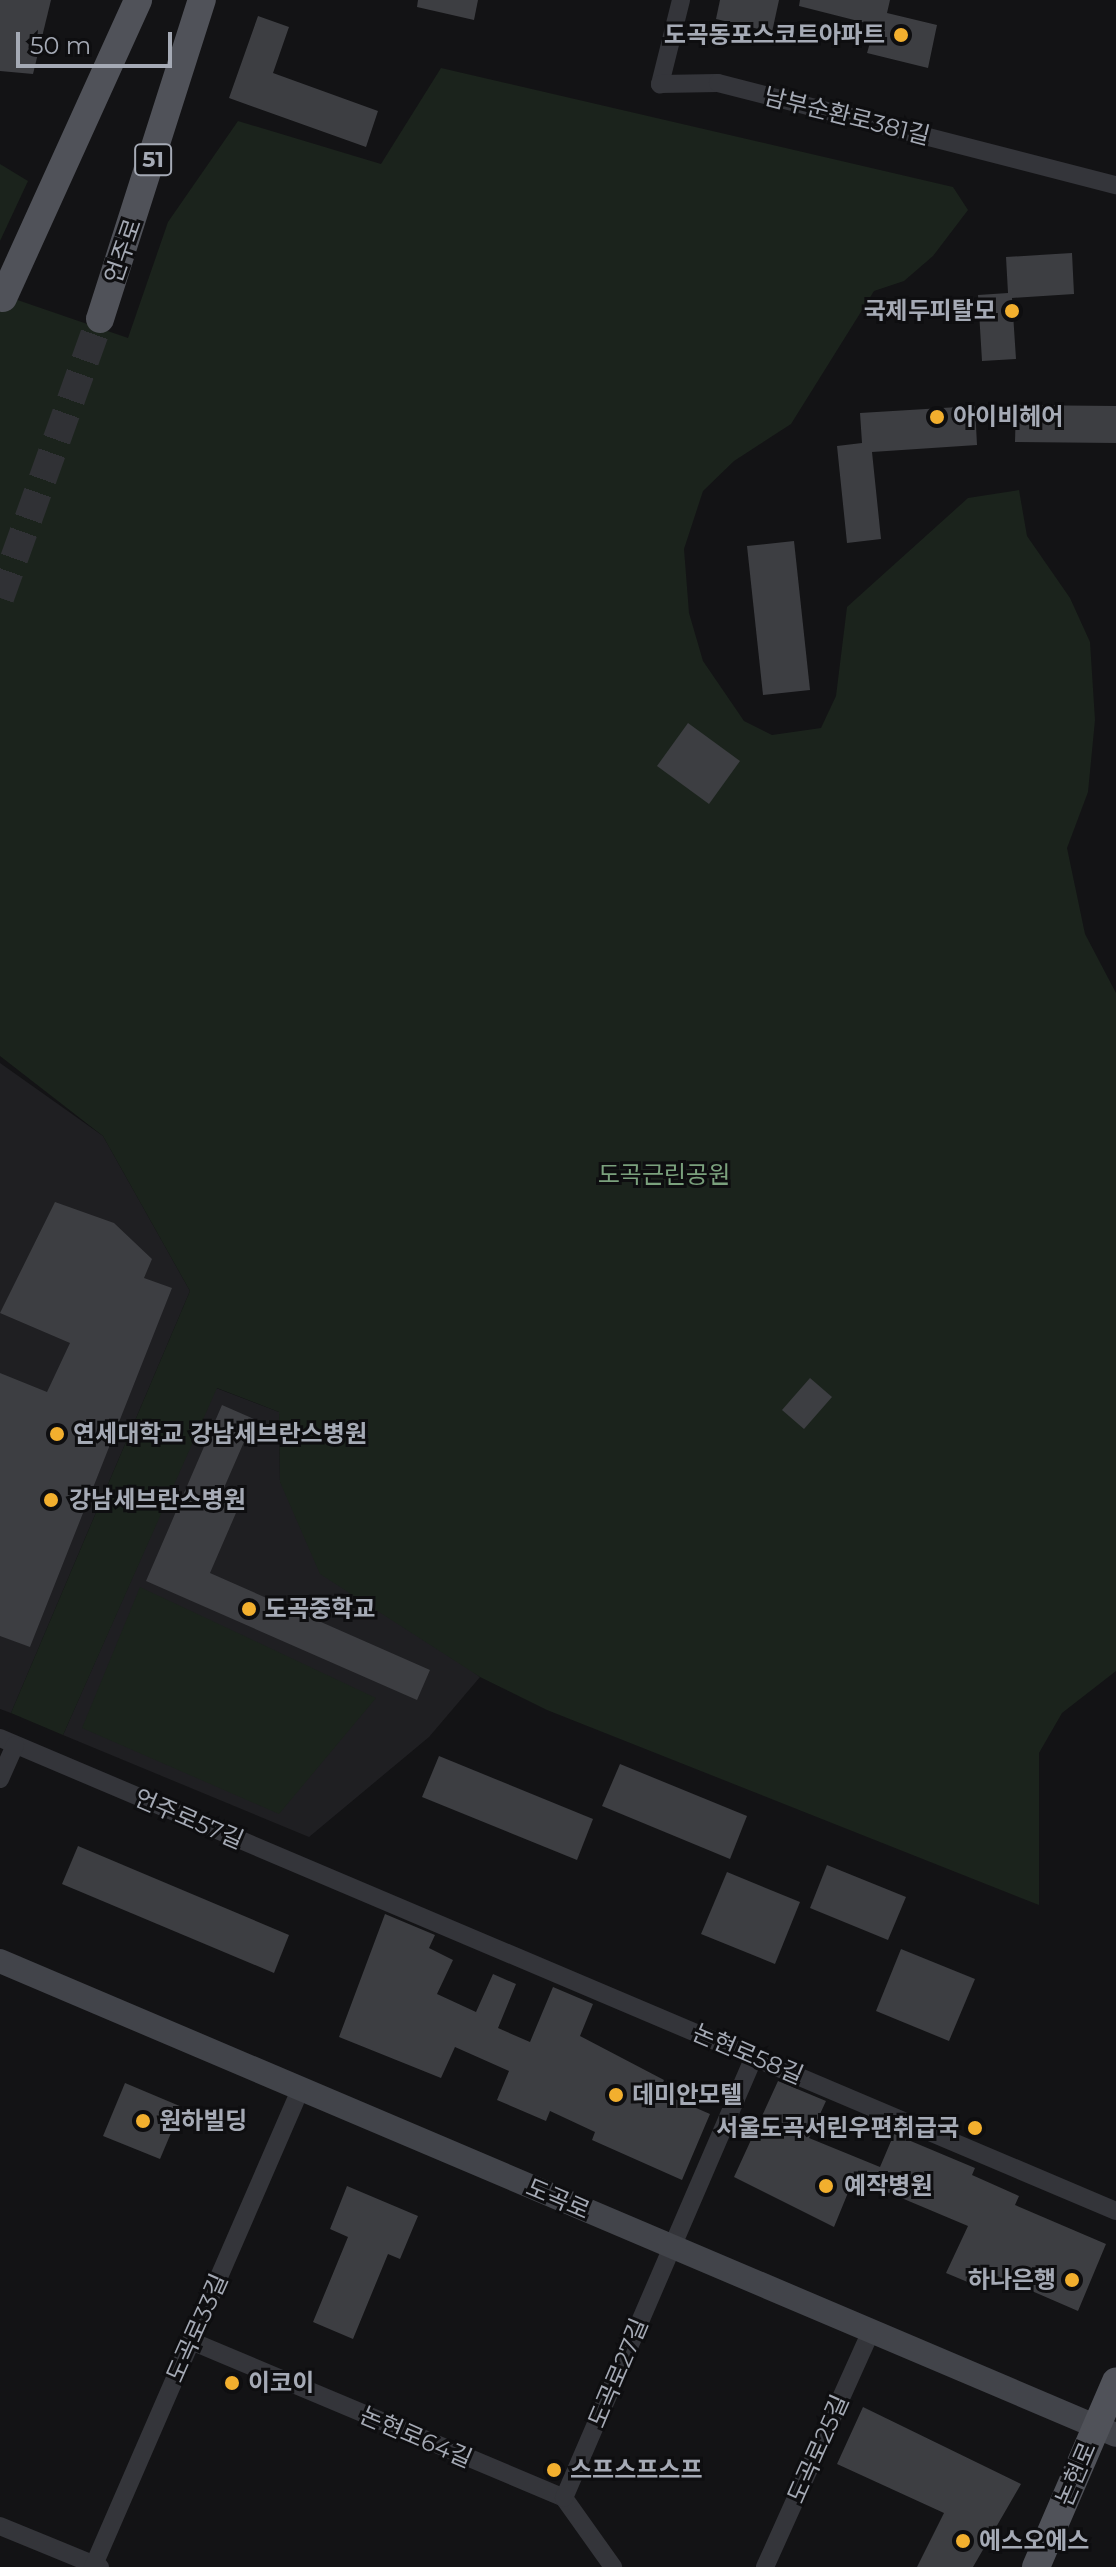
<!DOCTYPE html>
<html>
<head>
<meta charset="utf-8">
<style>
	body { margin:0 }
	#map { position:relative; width:1116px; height:2567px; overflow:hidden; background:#131315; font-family:Montserrat,"Noto Sans KR",sans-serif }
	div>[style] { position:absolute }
	.built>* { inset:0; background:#1f1f22 }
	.green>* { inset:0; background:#1b231c }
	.building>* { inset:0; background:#3d3e42 }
	.primary-tunnel>* { height:28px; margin-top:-14px; transform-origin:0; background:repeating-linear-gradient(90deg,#303135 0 28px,transparent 0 42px) }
	.street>* { height:18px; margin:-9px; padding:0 9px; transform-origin:9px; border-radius:9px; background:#34353a }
	.secondary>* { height:24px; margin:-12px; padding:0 12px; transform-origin:12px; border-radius:12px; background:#42444a }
	.primary>* { height:28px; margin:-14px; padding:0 14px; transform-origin:14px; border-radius:14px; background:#505259 }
	.dots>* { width:22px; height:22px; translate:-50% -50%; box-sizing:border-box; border:4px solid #0e0e10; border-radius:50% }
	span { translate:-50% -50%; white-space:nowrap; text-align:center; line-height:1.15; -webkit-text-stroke:6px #0e0e10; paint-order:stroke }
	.shield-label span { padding:2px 6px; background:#0e0e10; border:2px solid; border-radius:6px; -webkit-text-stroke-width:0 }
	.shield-label { font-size:22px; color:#a5aab5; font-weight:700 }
	.poi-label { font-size:24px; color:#a5aab5; font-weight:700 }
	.right { translate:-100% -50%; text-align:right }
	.left { translate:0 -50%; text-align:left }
	.street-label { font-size:24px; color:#a5aab5 }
	.park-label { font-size:24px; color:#7ba17d }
	.scale { position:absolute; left:16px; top:32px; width:156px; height:36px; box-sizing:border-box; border:4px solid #a5aab5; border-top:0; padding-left:10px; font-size:24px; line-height:28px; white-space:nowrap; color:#a5aab5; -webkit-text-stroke:6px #0e0e10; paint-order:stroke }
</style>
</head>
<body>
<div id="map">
	<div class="built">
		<div style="clip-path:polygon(0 1063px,103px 1136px,190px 1291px,11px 1713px,0 1709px)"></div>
		<div style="clip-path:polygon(216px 1388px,279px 1412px,280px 1482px,437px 1645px,480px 1677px,429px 1737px,309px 1837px,63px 1735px)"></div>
	</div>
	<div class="green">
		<div style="clip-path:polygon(441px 68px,953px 187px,968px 210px,933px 256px,904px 281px,874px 291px,791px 424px,734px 461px,703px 491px,684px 549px,689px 613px,703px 661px,744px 721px,772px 735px,821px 728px,836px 696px,847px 607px,968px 498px,1019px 490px,1027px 536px,1070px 598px,1090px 642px,1095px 720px,1088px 792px,1067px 848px,1085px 934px,1116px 993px,1116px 1671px,1062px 1713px,1039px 1753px,1039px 1905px,547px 1710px,480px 1677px,320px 1574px,280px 1482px,279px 1412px,217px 1388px,63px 1735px,11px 1713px,190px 1291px,103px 1136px,0 1056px,0 294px,128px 338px,168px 222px,238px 121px,381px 164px)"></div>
		<div style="clip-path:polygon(0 164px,28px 181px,0 241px)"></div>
		<div style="clip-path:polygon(140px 1587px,376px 1698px,279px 1814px,82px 1728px)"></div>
	</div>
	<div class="building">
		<div style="clip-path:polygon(0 0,51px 0,33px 74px,0 71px)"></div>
		<div style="clip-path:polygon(418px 0,478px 0,474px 20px,417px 7px)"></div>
		<div style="clip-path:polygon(720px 0,779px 0,772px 32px,716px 19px)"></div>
		<div style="clip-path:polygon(800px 0,890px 0,887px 13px,937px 25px,928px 68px,867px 53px,872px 36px,864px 33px,866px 23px,799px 6px)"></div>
		<div style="clip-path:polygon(258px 16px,289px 27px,273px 73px,378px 111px,366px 147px,229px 98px)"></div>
		<div style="clip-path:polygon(1072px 253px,1074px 294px,1012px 298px,1016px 359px,982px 361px,978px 295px,1008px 293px,1006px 257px)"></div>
		<div style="clip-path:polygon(1016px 405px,1116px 406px,1116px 443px,1015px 442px)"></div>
		<div style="clip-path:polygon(975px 406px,977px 445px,872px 452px,881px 539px,847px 543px,837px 446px,862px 443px,860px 413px)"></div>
		<div style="clip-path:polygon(794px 541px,810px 690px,763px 695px,747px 546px)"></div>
		<div style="clip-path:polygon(688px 723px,740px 761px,709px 804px,657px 766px)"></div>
		<div style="clip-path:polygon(55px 1202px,114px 1223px,152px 1259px,144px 1278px,172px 1288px,30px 1647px,0 1636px,0 1373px,47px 1392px,70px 1343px,0 1313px)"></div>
		<div style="clip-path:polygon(810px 1378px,832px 1397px,804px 1429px,782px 1410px)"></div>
		<div style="clip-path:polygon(222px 1405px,254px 1419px,220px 1497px,239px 1506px,210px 1573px,430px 1670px,417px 1700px,146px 1581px)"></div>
		<div style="clip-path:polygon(439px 1756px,593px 1819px,577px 1860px,422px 1797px)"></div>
		<div style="clip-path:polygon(620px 1764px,747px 1816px,730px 1859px,602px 1806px)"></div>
		<div style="clip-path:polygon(78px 1846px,289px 1935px,274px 1973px,62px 1884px)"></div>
		<div style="clip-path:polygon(827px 1865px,906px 1897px,888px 1940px,810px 1908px)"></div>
		<div style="clip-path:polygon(727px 1872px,800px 1902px,775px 1964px,701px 1934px)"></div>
		<div style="clip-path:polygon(385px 1914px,435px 1935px,429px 1948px,453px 1960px,437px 1994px,476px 2012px,493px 1974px,516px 1984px,498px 2028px,530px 2042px,553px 1987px,593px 2004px,580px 2036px,664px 2080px,659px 2092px,710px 2114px,682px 2180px,592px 2140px,595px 2132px,550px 2111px,546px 2121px,497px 2100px,509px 2071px,455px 2047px,441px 2078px,339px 2037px)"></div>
		<div style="clip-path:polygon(901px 1949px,975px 1979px,949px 2041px,876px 2011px)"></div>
		<div style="clip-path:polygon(778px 2081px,826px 2101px,809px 2138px,880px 2167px,894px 2134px,975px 2168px,972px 2175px,1019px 2196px,1015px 2205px,1106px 2244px,1078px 2311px,988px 2272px,982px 2288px,946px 2273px,968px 2226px,854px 2178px,834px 2227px,734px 2177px)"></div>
		<div style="clip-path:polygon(125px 2083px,182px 2107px,160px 2159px,103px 2136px)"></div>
		<div style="clip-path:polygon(347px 2186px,418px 2216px,400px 2259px,388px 2254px,353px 2339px,313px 2322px,348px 2237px,330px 2229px)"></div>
		<div style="clip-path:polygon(863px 2407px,1021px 2484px,973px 2567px,917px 2567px,944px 2513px,837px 2464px)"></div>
	</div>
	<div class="primary-tunnel">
		<div style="left:0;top:598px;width:296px;rotate:-70.3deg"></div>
	</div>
	<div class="street">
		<div style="left:681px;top:0;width:87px;rotate:104deg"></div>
		<div style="left:660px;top:84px;width:58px;rotate:-1deg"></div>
		<div style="left:718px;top:83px;width:411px;rotate:14.4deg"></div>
		<div style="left:0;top:1738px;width:1212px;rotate:22.97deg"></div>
		<div style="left:0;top:1779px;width:37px;rotate:-66deg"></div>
		<div style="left:191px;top:2341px;width:405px;rotate:22.8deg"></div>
		<div style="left:564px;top:2498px;width:85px;rotate:54.6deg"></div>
		<div style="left:564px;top:2498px;width:480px;rotate:-66.7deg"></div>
		<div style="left:0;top:2526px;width:108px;rotate:22.3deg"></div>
		<div style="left:93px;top:2567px;width:522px;rotate:-66.53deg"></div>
		<div style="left:765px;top:2567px;width:259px;rotate:-65.8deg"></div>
	</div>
	<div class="secondary">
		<div style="left:0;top:1961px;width:1212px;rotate:23.01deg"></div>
	</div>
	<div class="primary">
		<div style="left:3px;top:298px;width:327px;rotate:-65.6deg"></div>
		<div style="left:100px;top:319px;width:335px;rotate:-72.3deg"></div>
		<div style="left:1036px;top:2567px;width:202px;rotate:-66.7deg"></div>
	</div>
	<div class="dots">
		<div style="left:901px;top:35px;background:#f2af2e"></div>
		<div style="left:1012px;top:311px;background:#f2af2e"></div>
		<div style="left:937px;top:417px;background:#f2af2e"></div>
		<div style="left:57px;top:1434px;background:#f2af2e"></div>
		<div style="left:51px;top:1500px;background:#f2af2e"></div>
		<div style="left:249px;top:1609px;background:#f2af2e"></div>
		<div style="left:616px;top:2095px;background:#f2af2e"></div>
		<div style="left:143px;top:2121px;background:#f2af2e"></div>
		<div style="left:975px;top:2128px;background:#f2af2e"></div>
		<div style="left:826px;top:2186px;background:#f2af2e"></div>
		<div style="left:1072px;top:2280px;background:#f2af2e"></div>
		<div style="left:232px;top:2383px;background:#f2af2e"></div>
		<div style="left:554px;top:2470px;background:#f2af2e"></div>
		<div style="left:963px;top:2541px;background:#f2af2e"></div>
	</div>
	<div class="shield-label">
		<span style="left:153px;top:160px">51</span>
	</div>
	<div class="poi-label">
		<span class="right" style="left:885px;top:35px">도곡동포스코트아파트</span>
		<span class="right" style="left:996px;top:311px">국제두피탈모</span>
		<span class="left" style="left:953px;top:417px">아이비헤어</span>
		<span class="left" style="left:73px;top:1434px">연세대학교 강남세브란스병원</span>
		<span class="left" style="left:69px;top:1500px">강남세브란스병원</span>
		<span class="left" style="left:265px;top:1609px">도곡중학교</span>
		<span class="left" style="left:632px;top:2095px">데미안모텔</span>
		<span class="left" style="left:159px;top:2121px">원하빌딩</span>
		<span class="right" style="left:959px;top:2128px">서울도곡서린우편취급국</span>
		<span class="left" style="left:844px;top:2186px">예작병원</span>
		<span class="right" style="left:1056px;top:2280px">하나은행</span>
		<span class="left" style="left:248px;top:2383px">이코이</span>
		<span class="left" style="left:570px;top:2470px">스프스프스프</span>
		<span class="left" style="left:979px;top:2541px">에스오에스</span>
	</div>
	<div class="street-label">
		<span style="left:847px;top:116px;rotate:14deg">남부순환로381길</span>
		<span style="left:123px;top:251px;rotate:-71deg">언주로</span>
		<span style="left:189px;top:1819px;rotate:23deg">언주로57길</span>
		<span style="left:748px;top:2054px;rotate:23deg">논현로58길</span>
		<span style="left:558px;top:2199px;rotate:23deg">도곡로</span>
		<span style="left:197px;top:2328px;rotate:-66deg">도곡로33길</span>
		<span style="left:618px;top:2373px;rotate:-67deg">도곡로27길</span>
		<span style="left:416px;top:2437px;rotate:23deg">논현로64길</span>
		<span style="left:818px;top:2449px;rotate:-66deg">도곡로25길</span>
		<span style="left:1076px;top:2474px;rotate:-67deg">논현로</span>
	</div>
	<div class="park-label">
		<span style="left:664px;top:1175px">도곡근린공원</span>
	</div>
	<div class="scale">50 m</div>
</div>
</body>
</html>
